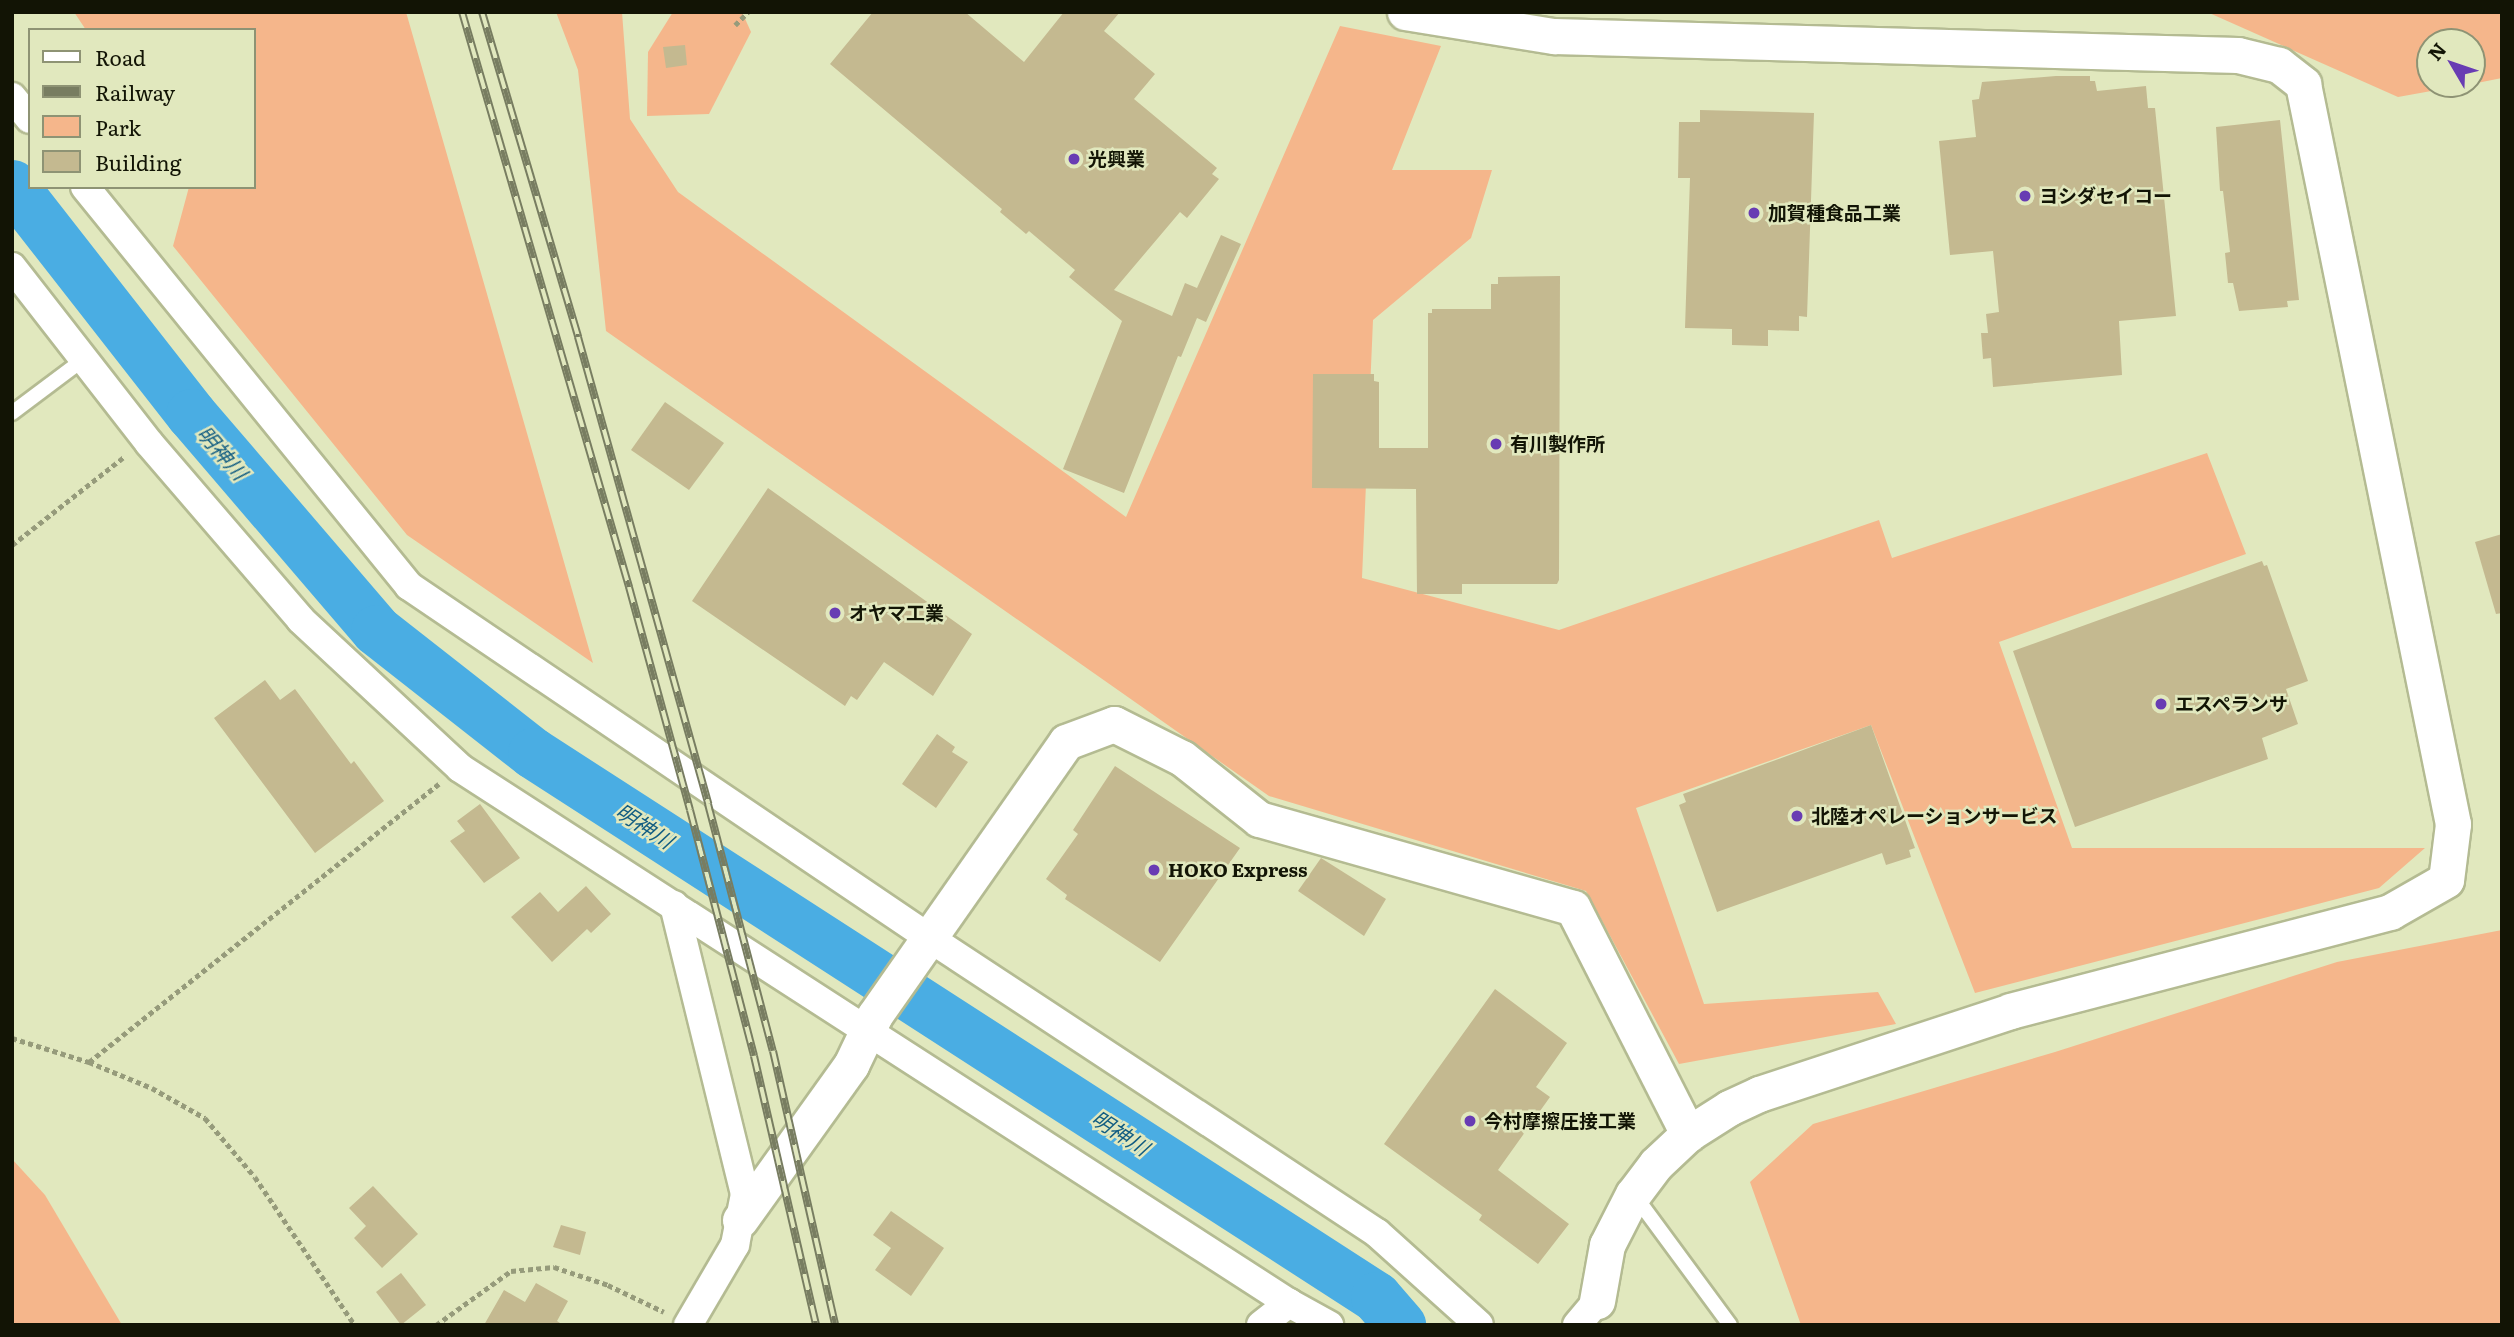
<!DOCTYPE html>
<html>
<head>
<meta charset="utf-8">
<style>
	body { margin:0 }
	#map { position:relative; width:2514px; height:1337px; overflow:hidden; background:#e1e8be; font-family:Literata,"Noto Sans JP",serif }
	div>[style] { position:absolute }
	.green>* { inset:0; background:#f5b68b }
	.river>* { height:51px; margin:-25.5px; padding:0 25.5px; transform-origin:25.5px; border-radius:25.5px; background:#4aade3 }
	.building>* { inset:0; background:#c4b990 }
	.path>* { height:4.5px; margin-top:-2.25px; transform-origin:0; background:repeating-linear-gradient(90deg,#969b7b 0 5px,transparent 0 8.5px) }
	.roads { filter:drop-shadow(2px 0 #b4bb92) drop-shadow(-2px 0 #b4bb92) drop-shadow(0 2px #b4bb92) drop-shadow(0 -2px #b4bb92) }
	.service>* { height:14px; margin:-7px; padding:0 7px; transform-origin:7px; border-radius:7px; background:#fff }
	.minor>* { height:28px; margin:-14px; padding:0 14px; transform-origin:14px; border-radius:14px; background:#fff }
	.tertiary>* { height:35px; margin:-17.5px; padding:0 17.5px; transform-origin:17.5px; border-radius:17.5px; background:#fff }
	.rail>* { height:8px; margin-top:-4px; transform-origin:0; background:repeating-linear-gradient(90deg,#e1e8be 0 16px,#787d61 0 32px); box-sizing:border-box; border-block:2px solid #787d61 }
	.dots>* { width:19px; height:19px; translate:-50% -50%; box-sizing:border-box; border:4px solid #e1e8be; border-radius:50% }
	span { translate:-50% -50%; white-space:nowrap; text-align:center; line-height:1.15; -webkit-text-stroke:5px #e1e8be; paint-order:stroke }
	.poi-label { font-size:19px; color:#121405; font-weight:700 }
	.left { translate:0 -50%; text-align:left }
	.water-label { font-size:21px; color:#125d82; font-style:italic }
	.frame { position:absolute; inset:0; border:14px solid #121405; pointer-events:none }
	.legend { position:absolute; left:28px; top:28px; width:228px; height:161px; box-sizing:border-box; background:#e1e8be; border:2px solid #8e9374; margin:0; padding:9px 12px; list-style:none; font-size:21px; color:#121405 }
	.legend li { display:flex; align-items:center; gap:14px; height:35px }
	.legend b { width:35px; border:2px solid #8e9374 }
	.north { position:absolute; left:2416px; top:28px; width:70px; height:70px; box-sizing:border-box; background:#e1e8be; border:2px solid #8e9374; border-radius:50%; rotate:309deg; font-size:19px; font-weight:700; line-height:28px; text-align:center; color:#121405 }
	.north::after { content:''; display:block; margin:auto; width:24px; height:32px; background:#683cb3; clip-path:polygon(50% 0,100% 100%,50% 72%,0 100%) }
</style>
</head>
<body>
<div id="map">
	<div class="green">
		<div style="clip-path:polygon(74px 12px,406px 12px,593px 663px,407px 535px,173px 246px,189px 187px,254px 187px,254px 30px,86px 30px)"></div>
		<div style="clip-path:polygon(556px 12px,622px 12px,630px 119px,678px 192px,1126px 517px,1340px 26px,1441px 46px,1392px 170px,1492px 170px,1471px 238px,1373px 320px,1362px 578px,1559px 630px,1879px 520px,1892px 558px,2207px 453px,2246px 554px,1999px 642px,2072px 848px,2425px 848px,2379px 888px,1975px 993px,1871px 725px,1636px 808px,1704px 1004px,1878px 992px,1896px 1024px,1679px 1064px,1586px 891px,1269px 796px,606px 331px,578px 70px)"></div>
		<div style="clip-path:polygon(673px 12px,742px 12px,751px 32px,709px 114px,647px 116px,648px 52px)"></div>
		<div style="clip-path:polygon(2207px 12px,2502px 12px,2502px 78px,2472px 84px,2472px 42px,2430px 42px,2430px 84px,2470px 84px,2398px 97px)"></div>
		<div style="clip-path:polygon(2502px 930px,2502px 1325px,1801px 1325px,1750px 1182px,1813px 1124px,2055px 1052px,2337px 962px)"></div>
		<div style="clip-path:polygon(12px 1159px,45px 1195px,122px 1325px,12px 1325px)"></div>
	</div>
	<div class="river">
		<div style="left:12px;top:185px;width:291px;rotate:52deg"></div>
		<div style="left:191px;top:414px;width:284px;rotate:49.4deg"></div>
		<div style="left:376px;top:630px;width:199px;rotate:38.1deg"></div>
		<div style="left:533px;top:753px;width:1003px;rotate:32.83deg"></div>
		<div style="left:1376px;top:1297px;width:37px;rotate:49deg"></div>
	</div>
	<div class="building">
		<div style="clip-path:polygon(873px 12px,965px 12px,1024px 62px,1064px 12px,1120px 12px,1104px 31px,1155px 74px,1134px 99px,1217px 168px,1212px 174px,1219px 179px,1187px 218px,1180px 212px,1114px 290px,1172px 316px,1185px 283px,1197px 288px,1221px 235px,1241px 244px,1206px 322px,1197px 318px,1181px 357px,1178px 356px,1124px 493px,1063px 469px,1122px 321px,1069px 277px,1075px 270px,1029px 231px,1026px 234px,1000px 212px,1002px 209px,830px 64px)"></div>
		<div style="clip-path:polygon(685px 45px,687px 65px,666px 68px,663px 47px)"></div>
		<div style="clip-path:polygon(2056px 76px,2090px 76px,2090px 81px,2095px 81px,2097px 91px,2146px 86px,2148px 108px,2155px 108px,2176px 316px,2119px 321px,2122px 375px,1993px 387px,1991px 358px,1983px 359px,1981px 333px,1988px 333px,1986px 314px,1999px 312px,1993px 251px,1950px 255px,1939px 141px,1976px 137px,1972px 100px,1979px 99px,1982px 82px)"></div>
		<div style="clip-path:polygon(1700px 110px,1814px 113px,1807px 317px,1799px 316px,1799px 331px,1768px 330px,1768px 346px,1732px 345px,1732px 329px,1685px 328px,1690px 178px,1678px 178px,1679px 122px,1700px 122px)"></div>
		<div style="clip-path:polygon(2280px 120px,2299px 300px,2287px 301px,2288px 307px,2239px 311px,2233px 283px,2228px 283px,2225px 253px,2230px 252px,2223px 191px,2220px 191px,2216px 127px)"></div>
		<div style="clip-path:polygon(1560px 276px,1559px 580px,1557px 584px,1462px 584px,1462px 594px,1417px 594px,1416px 489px,1312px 488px,1313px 374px,1374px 374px,1374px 381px,1379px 382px,1379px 448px,1428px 448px,1428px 313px,1432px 313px,1432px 309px,1491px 309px,1491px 284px,1498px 284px,1498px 277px)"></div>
		<div style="clip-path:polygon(665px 402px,724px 443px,689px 490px,631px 450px)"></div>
		<div style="clip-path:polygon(768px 488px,972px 634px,933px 696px,884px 662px,857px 700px,851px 696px,845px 706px,692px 601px)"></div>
		<div style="clip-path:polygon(2502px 534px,2502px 613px,2496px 614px,2475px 542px)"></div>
		<div style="clip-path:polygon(2262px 561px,2264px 566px,2267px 565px,2308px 681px,2286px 689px,2298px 724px,2262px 738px,2268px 759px,2075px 827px,2013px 651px)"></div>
		<div style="clip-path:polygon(265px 680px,280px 700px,295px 689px,351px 764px,354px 761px,384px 801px,315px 853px,214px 718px)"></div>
		<div style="clip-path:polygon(1871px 725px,1915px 848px,1909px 850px,1911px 857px,1886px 865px,1882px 853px,1717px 912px,1679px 805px,1686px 802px,1683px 794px)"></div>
		<div style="clip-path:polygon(937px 734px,955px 747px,952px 752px,968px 762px,936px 808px,902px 784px)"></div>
		<div style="clip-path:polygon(1115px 766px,1240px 848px,1160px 962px,1065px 899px,1067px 895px,1046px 879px,1078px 834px,1073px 830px)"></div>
		<div style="clip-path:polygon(480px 804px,520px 858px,484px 883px,450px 841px,465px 831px,457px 821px)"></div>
		<div style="clip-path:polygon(1321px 858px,1386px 899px,1364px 936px,1298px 891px)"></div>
		<div style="clip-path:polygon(586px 886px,611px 914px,591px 933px,587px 929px,552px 962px,511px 917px,540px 892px,558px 912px)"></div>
		<div style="clip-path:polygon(1495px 989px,1567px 1043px,1536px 1087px,1550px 1097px,1498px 1170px,1569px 1224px,1538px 1264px,1479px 1220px,1482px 1215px,1384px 1144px)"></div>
		<div style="clip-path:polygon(373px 1186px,418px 1234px,382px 1268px,354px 1238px,366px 1226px,349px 1208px)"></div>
		<div style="clip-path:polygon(891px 1211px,944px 1248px,911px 1296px,875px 1270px,891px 1248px,873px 1235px)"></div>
		<div style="clip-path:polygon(561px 1225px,586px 1232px,580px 1255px,553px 1247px)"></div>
		<div style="clip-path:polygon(401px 1273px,426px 1305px,401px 1325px,376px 1292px)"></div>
		<div style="clip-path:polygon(536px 1283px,568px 1301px,557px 1321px,563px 1325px,484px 1325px,504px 1290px,525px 1302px)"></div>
	</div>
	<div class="path">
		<div style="left:735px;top:25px;width:18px;rotate:-45deg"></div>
		<div style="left:12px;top:545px;width:142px;rotate:-38.2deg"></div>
		<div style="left:12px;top:1038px;width:81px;rotate:17.3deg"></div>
		<div style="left:89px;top:1062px;width:68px;rotate:22.4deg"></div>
		<div style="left:152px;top:1088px;width:61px;rotate:29.5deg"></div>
		<div style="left:205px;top:1118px;width:77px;rotate:49.7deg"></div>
		<div style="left:255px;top:1177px;width:179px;rotate:56deg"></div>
		<div style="left:89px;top:1062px;width:447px;rotate:-38.5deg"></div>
		<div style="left:436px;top:1325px;width:92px;rotate:-35.8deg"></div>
		<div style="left:511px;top:1271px;width:43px;rotate:-5.3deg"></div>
		<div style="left:554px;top:1267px;width:57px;rotate:18.4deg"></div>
		<div style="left:608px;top:1285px;width:62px;rotate:25.7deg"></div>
	</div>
	<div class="roads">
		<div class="service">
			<div style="left:12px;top:413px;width:90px;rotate:-36.9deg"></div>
			<div style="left:1635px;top:1196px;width:160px;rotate:53.6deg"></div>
		</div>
		<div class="minor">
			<div style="left:12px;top:97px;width:28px;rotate:51deg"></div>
			<div style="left:85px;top:187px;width:514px;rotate:50.92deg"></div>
			<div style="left:409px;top:586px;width:627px;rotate:34.07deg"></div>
			<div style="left:928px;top:937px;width:538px;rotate:33.39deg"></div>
			<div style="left:1377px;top:1233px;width:137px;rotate:42deg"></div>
			<div style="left:12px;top:267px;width:223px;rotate:52.1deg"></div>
			<div style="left:149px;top:443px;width:233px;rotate:49.3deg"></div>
			<div style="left:301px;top:620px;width:217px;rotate:42.9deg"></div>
			<div style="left:460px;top:768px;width:987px;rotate:32.84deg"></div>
			<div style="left:1289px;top:1303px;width:46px;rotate:28.8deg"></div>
			<div style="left:674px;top:905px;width:298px;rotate:76.2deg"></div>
			<div style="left:745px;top:1194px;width:52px;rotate:101.1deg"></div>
			<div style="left:735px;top:1245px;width:93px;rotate:120.4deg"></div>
			<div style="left:1261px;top:1325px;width:36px;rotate:-38deg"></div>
			<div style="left:1577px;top:1325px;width:31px;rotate:-50deg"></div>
		</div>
		<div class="tertiary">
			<div style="left:1405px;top:12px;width:151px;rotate:9.2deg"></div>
			<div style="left:1554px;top:36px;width:684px;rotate:1.59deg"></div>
			<div style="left:2238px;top:55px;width:42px;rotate:13.7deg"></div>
			<div style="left:2279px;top:65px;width:31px;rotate:38deg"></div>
			<div style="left:2303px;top:84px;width:755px;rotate:78.54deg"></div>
			<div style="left:2453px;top:824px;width:56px;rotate:97.1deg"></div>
			<div style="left:2446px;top:880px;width:64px;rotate:150.3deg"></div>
			<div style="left:2390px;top:912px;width:392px;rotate:165.4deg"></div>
			<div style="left:2011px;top:1011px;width:265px;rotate:161.8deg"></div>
			<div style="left:1759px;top:1094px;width:33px;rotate:155deg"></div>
			<div style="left:1729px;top:1108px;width:49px;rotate:147.6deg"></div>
			<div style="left:1688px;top:1134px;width:44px;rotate:136.8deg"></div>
			<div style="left:1656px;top:1164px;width:38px;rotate:127deg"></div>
			<div style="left:1633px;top:1194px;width:57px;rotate:117deg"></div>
			<div style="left:1607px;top:1245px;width:57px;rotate:100.1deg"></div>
			<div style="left:740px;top:1220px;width:191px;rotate:-54.4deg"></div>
			<div style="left:851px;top:1065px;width:55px;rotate:-64.4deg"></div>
			<div style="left:875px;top:1015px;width:333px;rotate:-55deg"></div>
			<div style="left:1066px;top:742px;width:51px;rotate:-20.6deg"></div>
			<div style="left:1114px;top:724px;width:76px;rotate:26.6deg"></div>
			<div style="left:1182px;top:758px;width:98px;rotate:38.4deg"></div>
			<div style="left:1259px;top:819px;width:326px;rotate:15.8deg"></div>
			<div style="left:1573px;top:908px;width:254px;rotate:63deg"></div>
		</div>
	</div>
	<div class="rail">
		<div style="left:462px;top:12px;width:599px;rotate:73.8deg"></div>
		<div style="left:629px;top:587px;width:231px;rotate:74.7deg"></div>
		<div style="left:690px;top:810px;width:254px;rotate:75.4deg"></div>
		<div style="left:754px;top:1056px;width:276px;rotate:77deg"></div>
		<div style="left:482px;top:12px;width:339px;rotate:73.5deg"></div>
		<div style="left:578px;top:337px;width:485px;rotate:74.4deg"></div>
		<div style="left:708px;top:804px;width:255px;rotate:75.3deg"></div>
		<div style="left:773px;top:1051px;width:281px;rotate:77.2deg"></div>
	</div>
	<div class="dots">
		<div style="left:1074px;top:159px;background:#683cb3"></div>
		<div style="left:2025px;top:196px;background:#683cb3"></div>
		<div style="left:1754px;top:213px;background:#683cb3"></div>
		<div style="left:1496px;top:444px;background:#683cb3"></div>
		<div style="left:835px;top:613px;background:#683cb3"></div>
		<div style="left:2161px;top:704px;background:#683cb3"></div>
		<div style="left:1797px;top:816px;background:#683cb3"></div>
		<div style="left:1154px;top:870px;background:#683cb3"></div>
		<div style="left:1470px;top:1121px;background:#683cb3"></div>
	</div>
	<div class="poi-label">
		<span class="left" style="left:1088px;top:159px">光興業</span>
		<span class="left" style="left:2039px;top:196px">ヨシダセイコー</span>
		<span class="left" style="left:1768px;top:213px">加賀種食品工業</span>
		<span class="left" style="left:1510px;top:444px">有川製作所</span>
		<span class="left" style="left:849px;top:613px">オヤマ工業</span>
		<span class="left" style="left:2175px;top:704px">エスペランサ</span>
		<span class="left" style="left:1811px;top:816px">北陸オペレーションサービス</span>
		<span class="left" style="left:1168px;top:870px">HOKO Express</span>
		<span class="left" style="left:1484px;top:1121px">今村摩擦圧接工業</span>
	</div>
	<div class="water-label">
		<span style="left:223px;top:452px;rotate:49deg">明神川</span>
		<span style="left:645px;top:825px;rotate:33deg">明神川</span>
		<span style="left:1121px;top:1132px;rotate:33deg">明神川</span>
	</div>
	<div class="frame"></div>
	<ul class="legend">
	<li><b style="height:9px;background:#fff"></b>Road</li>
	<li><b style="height:9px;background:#787d61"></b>Railway</li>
	<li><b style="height:19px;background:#f5b68b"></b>Park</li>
	<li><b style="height:19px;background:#c4b990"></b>Building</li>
	</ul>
	<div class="north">N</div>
</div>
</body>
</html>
